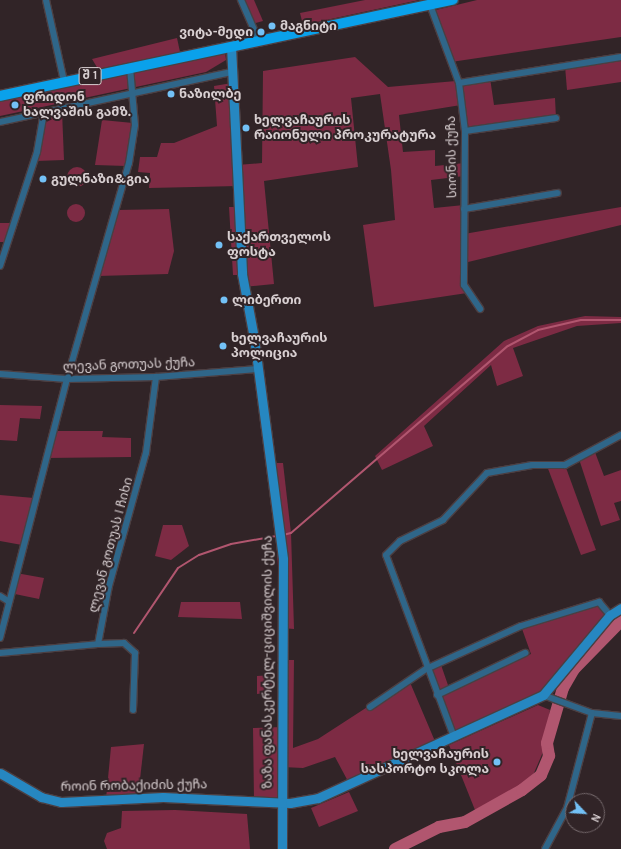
<!DOCTYPE html>
<html>
<head>
<meta charset="utf-8">
<style>
	body { margin:0 }
	#map { position:relative; width:621px; height:849px; overflow:hidden; background:#312427; font-family:Karla,"Noto Sans Georgian",sans-serif }
	div>[style] { position:absolute }
	.green>* { inset:0; background:#7d2b44 }
	.round { border-radius:50% }
	.stream>* { height:2px; margin:-1px; padding:0 1px; transform-origin:1px; border-radius:1px; background:#b1566f }
	.river>* { height:12px; margin:-6px; padding:0 6px; transform-origin:6px; border-radius:6px; background:#b1566f }
	.roads { filter:drop-shadow(1px 0 #4c3f42) drop-shadow(-1px 0 #4c3f42) drop-shadow(0 1px #4c3f42) drop-shadow(0 -1px #4c3f42) }
	.street>* { height:6px; margin:-3px; padding:0 3px; transform-origin:3px; border-radius:3px; background:#2f6689 }
	.secondary>* { height:9px; margin:-4.5px; padding:0 4.5px; transform-origin:4.5px; border-radius:4.5px; background:#2687c1 }
	.primary>* { height:10px; margin:-5px; padding:0 5px; transform-origin:5px; border-radius:5px; background:#0aa1eb }
	.dots>* { width:11px; height:11px; translate:-50% -50%; box-sizing:border-box; border:2px solid #312427; border-radius:50% }
	span { translate:-50% -50%; white-space:nowrap; text-align:center; line-height:1.15; -webkit-text-stroke:4px #312427; paint-order:stroke }
	.shield-label span { padding:1px 3px; background:#312427; border:1px solid; border-radius:3px; -webkit-text-stroke-width:0 }
	.shield-label { font-size:12px; color:#d8cfd1; font-weight:700 }
	.poi-label { font-size:13px; color:#d8cfd1; font-weight:700 }
	.left { translate:0 -50%; text-align:left }
	.right { translate:-100% -50%; text-align:right }
	.street-label { font-size:13px; color:#d8cfd1 }
	.north { position:absolute; left:565px; top:793px; width:40px; height:40px; box-sizing:border-box; background:#312427; border:1px solid #74686b; border-radius:50%; rotate:115deg; font-size:11px; font-weight:700; line-height:16px; text-align:center; color:#d8cfd1 }
	.north::after { content:''; display:block; margin:auto; width:14px; height:18px; background:#73c1f6; clip-path:polygon(50% 0,100% 100%,50% 72%,0 100%) }
</style>
</head>
<body>
<div id="map">
	<div class="green">
		<div style="clip-path:polygon(241px 0,254px 0,263px 21px,252px 24px)"></div>
		<div style="clip-path:polygon(365px 0,419px 0,303px 25px,300px 13px)"></div>
		<div style="clip-path:polygon(477px 0,621px 0,621px 37px,451px 62px,437px 26px,436px 10px)"></div>
		<div style="clip-path:polygon(177px 38px,180px 52px,98px 69px,92px 59px)"></div>
		<div style="clip-path:polygon(225px 52px,226px 60px,206px 72px,0 116px,0 101px)"></div>
		<div style="clip-path:polygon(355px 57px,388px 87px,490px 78px,494px 105px,555px 98px,556px 118px,465px 131px,461px 105px,399px 115px,403px 152px,435px 150px,435px 166px,465px 163px,464px 176px,431px 180px,434px 208px,464px 205px,464px 234px,621px 207px,621px 225px,464px 263px,467px 293px,374px 307px,363px 225px,395px 220px,391px 170px,380px 94px,351px 98px,358px 167px,264px 181px,274px 284px,243px 287px,242px 275px,233px 275px,229px 207px,240px 207px,238px 186px,149px 188px,150px 173px,138px 172px,140px 157px,157px 157px,161px 143px,174px 143px,217px 126px,214px 86px,232px 83px,237px 165px,262px 163px,263px 71px)"></div>
		<div style="clip-path:polygon(621px 57px,621px 82px,567px 90px,565px 66px)"></div>
		<div style="clip-path:polygon(62px 111px,64px 160px,36px 161px,44px 115px)"></div>
		<div style="clip-path:polygon(102px 120px,133px 123px,126px 166px,95px 165px)"></div>
		<div class="round" style="left:67px;top:167px;width:20px;height:20px"></div>
		<div class="round" style="left:67px;top:204px;width:18px;height:18px"></div>
		<div style="clip-path:polygon(169px 209px,174px 251px,168px 274px,98px 276px,117px 210px)"></div>
		<div style="clip-path:polygon(0 223px,12px 223px,6px 242px,0 242px)"></div>
		<div style="clip-path:polygon(585px 316px,621px 317px,621px 323px,577px 326px,513px 348px,523px 376px,497px 386px,491px 365px,424px 426px,433px 446px,382px 470px,375px 456px,504px 341px,538px 326px)"></div>
		<div style="clip-path:polygon(0 405px,42px 406px,40px 419px,20px 418px,17px 441px,0 440px)"></div>
		<div style="clip-path:polygon(53px 431px,103px 431px,102px 437px,131px 438px,131px 457px,46px 458px)"></div>
		<div style="clip-path:polygon(593px 447px,604px 476px,621px 470px,621px 501px,614px 503px,620px 520px,601px 526px,579px 459px)"></div>
		<div style="clip-path:polygon(271px 463px,283px 463px,291px 533px,294px 629px,282px 628px)"></div>
		<div style="clip-path:polygon(565px 465px,596px 550px,581px 555px,547px 466px)"></div>
		<div style="clip-path:polygon(0 495px,34px 498px,22px 545px,0 541px)"></div>
		<div style="clip-path:polygon(163px 525px,182px 525px,189px 546px,171px 560px,155px 556px)"></div>
		<div style="clip-path:polygon(16px 573px,44px 578px,39px 599px,10px 593px)"></div>
		<div style="clip-path:polygon(181px 602px,240px 602px,242px 619px,178px 617px)"></div>
		<div style="clip-path:polygon(599px 602px,610px 615px,543px 695px,454px 737px,426px 669px,440px 662px,449px 688px,531px 654px,521px 626px)"></div>
		<div style="clip-path:polygon(282px 660px,294px 660px,293px 748px,318px 739px,409px 680px,437px 746px,350px 785px,335px 757px,303px 768px,282px 767px,281px 802px,254px 800px,253px 728px,282px 727px)"></div>
		<div style="clip-path:polygon(273px 675px,273px 692px,257px 694px,257px 676px)"></div>
		<div style="clip-path:polygon(538px 705px,550px 710px,543px 752px,534px 773px,520px 789px,475px 810px,449px 745px)"></div>
		<div style="clip-path:polygon(144px 744px,138px 797px,106px 799px,111px 747px)"></div>
		<div style="clip-path:polygon(349px 792px,358px 811px,319px 827px,311px 808px)"></div>
		<div style="clip-path:polygon(175px 810px,247px 814px,250px 849px,107px 849px,104px 841px,107px 833px,121px 828px,122px 811px)"></div>
	</div>
	<div class="stream">
		<div style="left:283px;top:535px;width:8px;rotate:-14deg"></div>
		<div style="left:291px;top:533px;width:286px;rotate:-40.8deg"></div>
		<div style="left:508px;top:346px;width:34px;rotate:-28deg"></div>
		<div style="left:538px;top:330px;width:44px;rotate:-13.1deg"></div>
		<div style="left:581px;top:320px;width:40px"></div>
		<div style="left:134px;top:633px;width:78px;rotate:-55.9deg"></div>
		<div style="left:178px;top:568px;width:25px;rotate:-32deg"></div>
		<div style="left:199px;top:555px;width:34px;rotate:-19deg"></div>
		<div style="left:231px;top:544px;width:46px;rotate:-10.1deg"></div>
	</div>
	<div class="river">
		<div style="left:395px;top:849px;width:49px;rotate:-26.6deg"></div>
		<div style="left:439px;top:827px;width:26px;rotate:-11deg"></div>
		<div style="left:465px;top:822px;width:65px;rotate:-29.3deg"></div>
		<div style="left:522px;top:790px;width:24px;rotate:-38deg"></div>
		<div style="left:541px;top:775px;width:21px;rotate:-67deg"></div>
		<div style="left:549px;top:756px;width:13px;rotate:-99deg"></div>
		<div style="left:547px;top:743px;width:57px;rotate:-73.8deg"></div>
		<div style="left:563px;top:688px;width:22px;rotate:-60deg"></div>
		<div style="left:574px;top:669px;width:67px;rotate:-45.6deg"></div>
	</div>
	<div class="roads">
		<div class="street">
			<div style="left:46px;top:0;width:83px;rotate:77.5deg"></div>
			<div style="left:241px;top:0;width:45px;rotate:66.3deg"></div>
			<div style="left:430px;top:5px;width:83px;rotate:69.6deg"></div>
			<div style="left:459px;top:83px;width:48px;rotate:82.9deg"></div>
			<div style="left:465px;top:131px;width:154px;rotate:90.4deg"></div>
			<div style="left:464px;top:285px;width:29px;rotate:56deg"></div>
			<div style="left:459px;top:83px;width:164px;rotate:-9.1deg"></div>
			<div style="left:0;top:122px;width:236px;rotate:-12.2deg"></div>
			<div style="left:465px;top:131px;width:92px;rotate:-8.1deg"></div>
			<div style="left:464px;top:209px;width:95px;rotate:-9.7deg"></div>
			<div style="left:0;top:266px;width:120px;rotate:-72deg"></div>
			<div style="left:37px;top:152px;width:41px;rotate:-80.1deg"></div>
			<div style="left:0;top:374px;width:67px;rotate:4.3deg"></div>
			<div style="left:67px;top:379px;width:89px;rotate:-1.3deg"></div>
			<div style="left:156px;top:377px;width:102px;rotate:-4.5deg"></div>
			<div style="left:0;top:596px;width:9px;rotate:32deg"></div>
			<div style="left:0;top:638px;width:268px;rotate:-75.5deg"></div>
			<div style="left:67px;top:379px;width:225px;rotate:-74deg"></div>
			<div style="left:129px;top:163px;width:38px;rotate:-81deg"></div>
			<div style="left:135px;top:125px;width:57px;rotate:-95deg"></div>
			<div style="left:98px;top:644px;width:26px;rotate:-2deg"></div>
			<div style="left:124px;top:643px;width:15px;rotate:42deg"></div>
			<div style="left:135px;top:653px;width:57px;rotate:92deg"></div>
			<div style="left:0;top:653px;width:98px;rotate:-5.2deg"></div>
			<div style="left:98px;top:644px;width:59px;rotate:-79.3deg"></div>
			<div style="left:109px;top:586px;width:138px;rotate:-74.5deg"></div>
			<div style="left:146px;top:453px;width:77px;rotate:-82.5deg"></div>
			<div style="left:437px;top:695px;width:98px;rotate:-25.5deg"></div>
			<div style="left:543px;top:695px;width:52px;rotate:20.2deg"></div>
			<div style="left:592px;top:713px;width:29px;rotate:6deg"></div>
			<div style="left:370px;top:707px;width:68px;rotate:-34.2deg"></div>
			<div style="left:426px;top:669px;width:104px;rotate:-24.4deg"></div>
			<div style="left:521px;top:626px;width:82px;rotate:-17.1deg"></div>
			<div style="left:599px;top:602px;width:17px;rotate:50deg"></div>
			<div style="left:454px;top:737px;width:194px;rotate:-110.5deg"></div>
			<div style="left:386px;top:555px;width:20px;rotate:-45deg"></div>
			<div style="left:400px;top:541px;width:48px;rotate:-26deg"></div>
			<div style="left:443px;top:520px;width:64px;rotate:-46.9deg"></div>
			<div style="left:487px;top:473px;width:46px;rotate:-10.1deg"></div>
			<div style="left:532px;top:465px;width:33px"></div>
			<div style="left:565px;top:465px;width:64px;rotate:-28.2deg"></div>
			<div style="left:545px;top:849px;width:47px;rotate:-61.8deg"></div>
			<div style="left:567px;top:808px;width:98px;rotate:-75.3deg"></div>
		</div>
		<div class="secondary">
			<div style="left:231px;top:46px;width:228px;rotate:87.2deg"></div>
			<div style="left:242px;top:274px;width:65px;rotate:79.4deg"></div>
			<div style="left:254px;top:338px;width:223px;rotate:82.5deg"></div>
			<div style="left:283px;top:559px;width:290px;rotate:90.2deg"></div>
			<div style="left:0;top:773px;width:48px;rotate:30.3deg"></div>
			<div style="left:41px;top:797px;width:21px;rotate:14deg"></div>
			<div style="left:61px;top:802px;width:102px;rotate:-2.8deg"></div>
			<div style="left:163px;top:797px;width:127px;rotate:2.7deg"></div>
			<div style="left:290px;top:803px;width:28px;rotate:-10deg"></div>
			<div style="left:318px;top:798px;width:247px;rotate:-24.6deg"></div>
			<div style="left:543px;top:695px;width:104px;rotate:-50.1deg"></div>
			<div style="left:610px;top:615px;width:13px;rotate:-32deg"></div>
		</div>
		<div class="primary">
			<div style="left:0;top:96px;width:463px;rotate:-12deg"></div>
		</div>
	</div>
	<div class="dots">
		<div style="left:272px;top:26px;background:#73c1f6"></div>
		<div style="left:261px;top:32px;background:#73c1f6"></div>
		<div style="left:171px;top:94px;background:#73c1f6"></div>
		<div style="left:15px;top:105px;background:#73c1f6"></div>
		<div style="left:246px;top:128px;background:#73c1f6"></div>
		<div style="left:43px;top:179px;background:#73c1f6"></div>
		<div style="left:219px;top:245px;background:#73c1f6"></div>
		<div style="left:224px;top:300px;background:#73c1f6"></div>
		<div style="left:223px;top:346px;background:#73c1f6"></div>
		<div style="left:497px;top:762px;background:#73c1f6"></div>
	</div>
	<div class="shield-label">
		<span style="left:90px;top:76px">შ 1</span>
	</div>
	<div class="poi-label">
		<span class="left" style="left:280px;top:26px">მაგნიტი</span>
		<span class="right" style="left:253px;top:32px">ვიტა-მედი</span>
		<span class="left" style="left:179px;top:94px">ნაზილბე</span>
		<span class="left" style="left:23px;top:105px">ფრიდონ<br>ხალვაშის გამზ.</span>
		<span class="left" style="left:254px;top:128px">ხელვაჩაურის<br>რაიონული პროკურატურა</span>
		<span class="left" style="left:51px;top:179px">გულნაზი&amp;გია</span>
		<span class="left" style="left:227px;top:245px">საქართველოს<br>ფოსტა</span>
		<span class="left" style="left:232px;top:300px">ლიბერთი</span>
		<span class="left" style="left:231px;top:346px">ხელვაჩაურის<br>პოლიცია</span>
		<span class="right" style="left:489px;top:762px">ხელვაჩაურის<br>სასპორტო სკოლა</span>
	</div>
	<div class="street-label">
		<span style="left:452px;top:157px;rotate:-91deg">სიონის ქუჩა</span>
		<span style="left:129px;top:365px;rotate:-2deg">ლევან გოთუას ქუჩა</span>
		<span style="left:111px;top:545px;rotate:-75deg">ლევან გოთუას I ჩიხი</span>
		<span style="left:268px;top:662px;rotate:-90deg">ზაზა ფანასკერტელ-ციციშვილის ქუჩა</span>
		<span style="left:134px;top:786px;rotate:-1deg">როინ რობაქიძის ქუჩა</span>
	</div>
	<div class="north">N</div>
</div>
</body>
</html>
